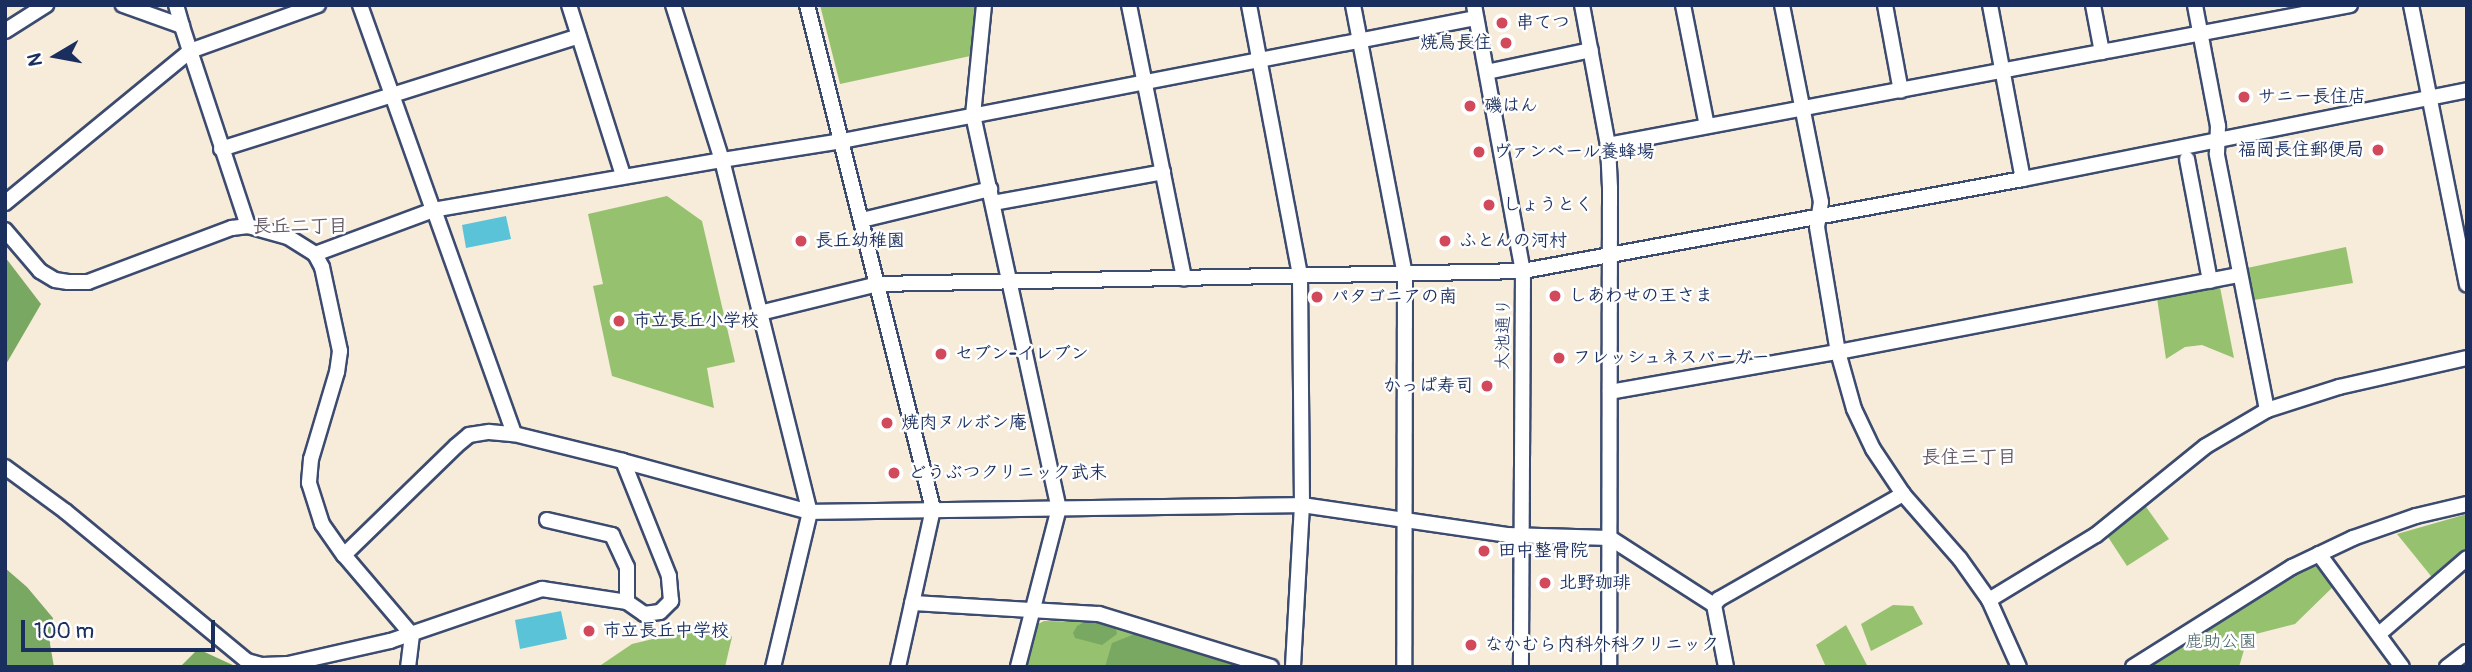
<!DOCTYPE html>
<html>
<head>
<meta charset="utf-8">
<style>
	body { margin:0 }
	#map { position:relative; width:2472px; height:672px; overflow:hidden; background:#f7ebd9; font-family:Pangolin,"Klee One",sans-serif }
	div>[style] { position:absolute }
	.green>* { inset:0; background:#96c270 }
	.forest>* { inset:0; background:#78a862 }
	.water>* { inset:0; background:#5bc3d8 }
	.roads { filter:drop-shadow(2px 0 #3c4b70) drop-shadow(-2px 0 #3c4b70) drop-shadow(0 2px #3c4b70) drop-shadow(0 -2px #3c4b70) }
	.minor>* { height:14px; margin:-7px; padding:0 7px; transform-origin:7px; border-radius:7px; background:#fff }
	.dots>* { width:19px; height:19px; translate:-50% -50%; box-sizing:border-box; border:4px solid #fff; border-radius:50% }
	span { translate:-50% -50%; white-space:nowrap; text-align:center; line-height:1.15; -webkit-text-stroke:5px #fff; paint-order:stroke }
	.poi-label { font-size:18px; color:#1b2f5e; font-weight:700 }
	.left { translate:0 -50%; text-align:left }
	.right { translate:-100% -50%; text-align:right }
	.street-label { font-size:18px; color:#1b2f5e }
	.park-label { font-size:18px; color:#466264 }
	.neighbourhood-label { font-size:19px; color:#625763; font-weight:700 }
	.frame { position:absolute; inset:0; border:7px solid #1b2f5e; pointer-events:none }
	.north { position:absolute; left:21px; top:21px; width:70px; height:70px; -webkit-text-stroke:5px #fff; paint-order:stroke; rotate:260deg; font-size:19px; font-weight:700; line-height:28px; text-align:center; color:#1b2f5e }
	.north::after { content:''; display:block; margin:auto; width:24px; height:32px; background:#1b2f5e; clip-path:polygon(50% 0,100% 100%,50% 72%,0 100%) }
	.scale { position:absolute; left:21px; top:620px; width:194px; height:32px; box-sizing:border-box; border:4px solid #1b2f5e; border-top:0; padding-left:9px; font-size:21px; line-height:24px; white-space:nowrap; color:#1b2f5e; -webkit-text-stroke:5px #fff; paint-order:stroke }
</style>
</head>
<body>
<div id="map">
	<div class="green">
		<div style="clip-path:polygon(820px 5px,981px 5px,975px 55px,840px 84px)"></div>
		<div style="clip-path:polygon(667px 196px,702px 221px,735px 362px,707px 368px,714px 408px,612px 376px,593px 286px,603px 284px,588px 214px)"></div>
		<div style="clip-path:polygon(2346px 247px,2353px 283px,2254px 300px,2247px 268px)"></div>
		<div style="clip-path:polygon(2220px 287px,2234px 358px,2202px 345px,2185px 347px,2166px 359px,2157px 298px)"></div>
		<div style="clip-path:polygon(2144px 504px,2169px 539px,2127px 566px,2106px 534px)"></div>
		<div style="clip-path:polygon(2467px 514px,2467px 554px,2435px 581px,2397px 534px)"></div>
		<div style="clip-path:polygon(2319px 554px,2339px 581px,2295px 624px,2248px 636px,2239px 667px,2133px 667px)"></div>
		<div style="clip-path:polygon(1893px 605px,1913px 606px,1923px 624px,1871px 651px,1861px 624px)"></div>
		<div style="clip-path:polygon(1044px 621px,1098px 622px,1252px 667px,1026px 667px,1038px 624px)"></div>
		<div style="clip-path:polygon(1846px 625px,1868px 667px,1826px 667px,1816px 645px)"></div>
		<div style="clip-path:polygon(690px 630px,726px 632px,732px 637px,725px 667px,598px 667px,632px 644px)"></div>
	</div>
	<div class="forest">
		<div style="clip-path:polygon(5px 257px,41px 304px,5px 366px)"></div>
		<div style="clip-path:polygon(5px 568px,27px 587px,53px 618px,50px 644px,54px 667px,5px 667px)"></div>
		<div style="clip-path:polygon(1092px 618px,1115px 624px,1117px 634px,1102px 645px,1075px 638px,1073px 633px,1077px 626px)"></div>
		<div style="clip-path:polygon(1140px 632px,1274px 667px,1105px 667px,1112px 643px)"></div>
		<div style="clip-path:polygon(198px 649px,237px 667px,180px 667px)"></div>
	</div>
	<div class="water">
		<div style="clip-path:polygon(506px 216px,511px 239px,466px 248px,462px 225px)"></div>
		<div style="clip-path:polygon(561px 611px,567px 639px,520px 649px,515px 620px)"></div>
	</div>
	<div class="roads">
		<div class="minor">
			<div style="left:176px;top:5px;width:22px;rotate:74deg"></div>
			<div style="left:360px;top:5px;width:218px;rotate:70.4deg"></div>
			<div style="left:569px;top:5px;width:178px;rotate:72.4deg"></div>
			<div style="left:673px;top:5px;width:163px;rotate:72.5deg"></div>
			<div style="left:722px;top:160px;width:121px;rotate:-9deg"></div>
			<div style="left:842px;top:141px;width:646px;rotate:-10.98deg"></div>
			<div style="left:807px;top:5px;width:520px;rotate:75.96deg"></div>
			<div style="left:933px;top:509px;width:162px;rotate:102.5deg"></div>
			<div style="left:984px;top:5px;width:111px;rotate:95.7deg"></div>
			<div style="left:973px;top:115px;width:402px;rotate:77.7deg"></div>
			<div style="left:1059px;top:508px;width:164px;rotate:104.5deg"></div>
			<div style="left:1129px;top:5px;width:279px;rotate:78.6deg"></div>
			<div style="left:1249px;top:5px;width:276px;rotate:79.3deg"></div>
			<div style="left:1300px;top:276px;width:229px;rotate:89.5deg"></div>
			<div style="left:1302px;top:505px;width:162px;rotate:93.2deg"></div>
			<div style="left:1353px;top:5px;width:275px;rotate:79.1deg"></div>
			<div style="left:1405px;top:275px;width:392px;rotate:90.1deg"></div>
			<div style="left:1474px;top:5px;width:270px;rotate:79.6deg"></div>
			<div style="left:1523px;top:271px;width:396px;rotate:90.3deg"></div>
			<div style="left:1582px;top:5px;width:142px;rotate:79.5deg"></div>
			<div style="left:1608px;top:145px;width:43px;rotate:87.3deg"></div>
			<div style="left:1610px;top:188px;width:479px;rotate:90.1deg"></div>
			<div style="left:1683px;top:5px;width:123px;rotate:78.8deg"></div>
			<div style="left:1782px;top:5px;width:201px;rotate:78.8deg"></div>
			<div style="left:1821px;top:202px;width:25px;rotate:99deg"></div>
			<div style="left:1817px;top:227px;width:127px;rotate:80.5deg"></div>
			<div style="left:1838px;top:352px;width:59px;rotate:74.3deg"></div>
			<div style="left:1854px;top:409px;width:44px;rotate:64.6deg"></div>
			<div style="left:1873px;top:449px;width:54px;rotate:56.3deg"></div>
			<div style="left:1903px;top:494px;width:86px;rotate:48.8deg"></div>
			<div style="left:1960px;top:559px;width:50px;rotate:54.7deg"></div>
			<div style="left:1989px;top:600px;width:73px;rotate:65.9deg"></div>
			<div style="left:1885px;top:5px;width:87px;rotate:79.5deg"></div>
			<div style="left:1990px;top:5px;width:177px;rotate:79.3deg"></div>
			<div style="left:2093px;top:5px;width:48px;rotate:79.2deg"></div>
			<div style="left:2411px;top:5px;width:285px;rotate:78.7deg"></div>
			<div style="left:5px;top:31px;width:49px;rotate:-32.4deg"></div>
			<div style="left:1487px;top:72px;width:106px;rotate:-11.9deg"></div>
			<div style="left:1608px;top:145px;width:755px;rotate:-10.68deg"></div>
			<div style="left:221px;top:149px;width:375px;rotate:-17.5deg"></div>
			<div style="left:2187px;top:159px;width:124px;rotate:79.3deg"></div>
			<div style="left:5px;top:203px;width:239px;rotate:-39.4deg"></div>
			<div style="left:190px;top:51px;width:26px;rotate:-108deg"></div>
			<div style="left:182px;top:26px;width:63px;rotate:-160.4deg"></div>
			<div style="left:993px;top:203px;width:173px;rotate:-10.3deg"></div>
			<div style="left:434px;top:210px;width:238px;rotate:70.3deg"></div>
			<div style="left:862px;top:220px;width:132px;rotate:-13.6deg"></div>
			<div style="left:248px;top:226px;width:184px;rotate:-108.3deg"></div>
			<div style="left:190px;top:51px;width:136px;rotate:-19.8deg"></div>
			<div style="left:5px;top:230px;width:54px;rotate:49.5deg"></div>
			<div style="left:40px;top:271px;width:17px;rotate:31deg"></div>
			<div style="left:55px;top:280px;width:13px;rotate:9deg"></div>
			<div style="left:68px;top:282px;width:20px"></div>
			<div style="left:88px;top:282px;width:154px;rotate:-20.6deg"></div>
			<div style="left:232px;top:228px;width:16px;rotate:-7deg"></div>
			<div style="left:248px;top:226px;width:41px;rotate:15.4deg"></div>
			<div style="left:288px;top:237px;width:32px;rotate:32deg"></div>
			<div style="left:315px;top:254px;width:15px;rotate:62deg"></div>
			<div style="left:322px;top:267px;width:86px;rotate:77.9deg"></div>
			<div style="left:340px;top:351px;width:21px;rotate:98deg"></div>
			<div style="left:337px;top:372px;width:91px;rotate:106.6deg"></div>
			<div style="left:311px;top:459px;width:24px;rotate:95deg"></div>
			<div style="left:309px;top:483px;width:43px;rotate:72.4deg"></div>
			<div style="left:322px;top:524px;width:38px;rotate:55deg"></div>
			<div style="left:344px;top:555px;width:105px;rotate:49.6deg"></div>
			<div style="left:412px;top:635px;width:32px;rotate:97deg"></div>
			<div style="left:315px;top:254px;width:126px;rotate:-20.4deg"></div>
			<div style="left:433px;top:210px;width:293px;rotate:-9.8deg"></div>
			<div style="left:722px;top:160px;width:363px;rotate:76deg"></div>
			<div style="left:810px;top:512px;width:159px;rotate:103.4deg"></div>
			<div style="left:760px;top:313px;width:122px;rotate:-13.8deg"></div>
			<div style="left:878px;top:284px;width:645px;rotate:-1.15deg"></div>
			<div style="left:1523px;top:271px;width:508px;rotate:-10.43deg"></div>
			<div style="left:2023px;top:179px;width:453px;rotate:-11.3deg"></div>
			<div style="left:1610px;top:392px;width:231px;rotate:-10deg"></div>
			<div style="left:1838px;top:352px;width:408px;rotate:-10.9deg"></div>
			<div style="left:2267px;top:410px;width:76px;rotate:-17.7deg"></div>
			<div style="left:2339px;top:387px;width:131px;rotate:-12.8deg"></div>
			<div style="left:5px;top:467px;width:74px;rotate:36.3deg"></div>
			<div style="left:65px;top:511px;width:236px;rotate:39.5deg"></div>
			<div style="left:247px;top:661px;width:16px;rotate:15deg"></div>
			<div style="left:262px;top:665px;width:26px;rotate:-2deg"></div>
			<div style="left:288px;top:664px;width:105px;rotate:-12.7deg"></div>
			<div style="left:390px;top:641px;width:161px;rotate:-18.9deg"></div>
			<div style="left:542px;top:589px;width:86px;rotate:8.7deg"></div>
			<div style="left:627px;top:602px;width:21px;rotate:35deg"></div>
			<div style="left:644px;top:614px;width:16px;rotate:-7deg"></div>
			<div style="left:660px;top:612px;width:16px;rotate:-45deg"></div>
			<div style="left:671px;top:601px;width:25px;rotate:-95deg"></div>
			<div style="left:669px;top:576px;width:124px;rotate:-111.8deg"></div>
			<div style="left:547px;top:520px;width:67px;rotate:13deg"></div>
			<div style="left:612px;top:535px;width:35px;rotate:65deg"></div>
			<div style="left:627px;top:567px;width:35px;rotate:90deg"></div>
			<div style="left:2319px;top:554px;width:140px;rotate:53.7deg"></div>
			<div style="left:344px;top:555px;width:156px;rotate:-44.2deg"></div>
			<div style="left:456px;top:446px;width:17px;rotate:-40deg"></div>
			<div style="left:469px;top:435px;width:20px;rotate:-9deg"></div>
			<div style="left:489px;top:432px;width:25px;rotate:5deg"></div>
			<div style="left:514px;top:434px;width:112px;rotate:13.9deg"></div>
			<div style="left:623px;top:461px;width:194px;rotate:15.3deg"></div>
			<div style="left:810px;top:512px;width:492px;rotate:-0.8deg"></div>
			<div style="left:1302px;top:505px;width:207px;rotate:8.3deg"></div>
			<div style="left:1507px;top:535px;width:103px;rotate:1.7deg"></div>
			<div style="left:1610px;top:538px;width:124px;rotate:32.8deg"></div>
			<div style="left:1714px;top:605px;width:63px;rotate:79deg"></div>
			<div style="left:1989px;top:600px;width:125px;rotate:-31.3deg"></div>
			<div style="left:2096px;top:535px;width:141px;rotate:-39deg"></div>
			<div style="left:2206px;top:446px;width:71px;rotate:-30.5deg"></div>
			<div style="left:2267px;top:410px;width:261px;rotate:-101.1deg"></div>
			<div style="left:2217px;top:154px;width:28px;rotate:-88deg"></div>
			<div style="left:2218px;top:126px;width:123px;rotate:-100.8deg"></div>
			<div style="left:912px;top:603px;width:187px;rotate:3.4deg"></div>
			<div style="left:1099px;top:614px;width:180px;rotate:17.1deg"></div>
			<div style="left:1714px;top:605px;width:8px;rotate:-50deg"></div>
			<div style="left:1719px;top:599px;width:212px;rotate:-29.7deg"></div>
			<div style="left:2379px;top:634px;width:116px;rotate:-40.8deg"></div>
			<div style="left:2133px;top:667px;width:188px;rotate:-32.2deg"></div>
			<div style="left:2292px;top:567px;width:68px;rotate:-25.4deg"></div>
			<div style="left:2353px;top:538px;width:67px;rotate:-19.2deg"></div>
			<div style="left:2416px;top:516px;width:52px;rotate:-13.2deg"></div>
			<div style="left:2447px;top:667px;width:25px;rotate:-37deg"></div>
		</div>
	</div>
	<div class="dots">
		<div style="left:1502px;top:23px;background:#d1495b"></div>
		<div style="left:1506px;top:43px;background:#d1495b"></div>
		<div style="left:2244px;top:97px;background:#d1495b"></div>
		<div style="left:1470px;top:106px;background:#d1495b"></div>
		<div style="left:2378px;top:150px;background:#d1495b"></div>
		<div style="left:1479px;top:152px;background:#d1495b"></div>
		<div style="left:1489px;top:205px;background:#d1495b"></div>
		<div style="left:801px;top:241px;background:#d1495b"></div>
		<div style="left:1445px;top:241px;background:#d1495b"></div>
		<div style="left:1555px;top:296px;background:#d1495b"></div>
		<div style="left:1317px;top:297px;background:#d1495b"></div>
		<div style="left:619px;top:321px;background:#d1495b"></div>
		<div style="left:941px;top:354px;background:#d1495b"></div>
		<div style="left:1559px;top:358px;background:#d1495b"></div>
		<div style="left:1487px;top:386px;background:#d1495b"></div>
		<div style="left:887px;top:423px;background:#d1495b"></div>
		<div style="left:894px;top:473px;background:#d1495b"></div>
		<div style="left:1484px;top:551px;background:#d1495b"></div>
		<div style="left:1545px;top:583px;background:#d1495b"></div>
		<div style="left:589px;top:631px;background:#d1495b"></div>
		<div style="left:1471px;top:645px;background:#d1495b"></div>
	</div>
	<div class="poi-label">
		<span class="left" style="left:1516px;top:23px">串てつ</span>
		<span class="right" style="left:1492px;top:43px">焼鳥長住</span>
		<span class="left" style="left:2258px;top:97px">サニー長住店</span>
		<span class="left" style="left:1484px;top:106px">磯はん</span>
		<span class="right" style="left:2364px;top:150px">福岡長住郵便局</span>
		<span class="left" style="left:1493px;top:152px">ヴァンベール養蜂場</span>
		<span class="left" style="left:1503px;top:205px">しょうとく</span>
		<span class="left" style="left:815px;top:241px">長丘幼稚園</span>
		<span class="left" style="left:1459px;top:241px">ふとんの河村</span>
		<span class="left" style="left:1569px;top:296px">しあわせの王さま</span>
		<span class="left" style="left:1331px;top:297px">パタゴニアの南</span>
		<span class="left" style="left:633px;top:321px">市立長丘小学校</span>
		<span class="left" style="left:955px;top:354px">セブン-イレブン</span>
		<span class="left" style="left:1573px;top:358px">フレッシュネスバーガー</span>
		<span class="right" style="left:1473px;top:386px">かっぱ寿司</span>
		<span class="left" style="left:901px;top:423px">焼肉ヌルボン庵</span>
		<span class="left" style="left:908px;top:473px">どうぶつクリニック武末</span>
		<span class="left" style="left:1498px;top:551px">田中整骨院</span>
		<span class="left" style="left:1559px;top:583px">北野珈琲</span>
		<span class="left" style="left:603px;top:631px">市立長丘中学校</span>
		<span class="left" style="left:1485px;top:645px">なかむら内科外科クリニック</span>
	</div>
	<div class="street-label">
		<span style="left:1504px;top:334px;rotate:-89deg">大池通り</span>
	</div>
	<div class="park-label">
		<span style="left:2221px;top:642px">鹿助公園</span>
	</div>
	<div class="neighbourhood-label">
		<span style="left:300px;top:227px">長丘二丁目</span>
		<span style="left:1969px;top:458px">長住三丁目</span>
	</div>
	<div class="frame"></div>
	<div class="north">N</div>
	<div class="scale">100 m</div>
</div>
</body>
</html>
